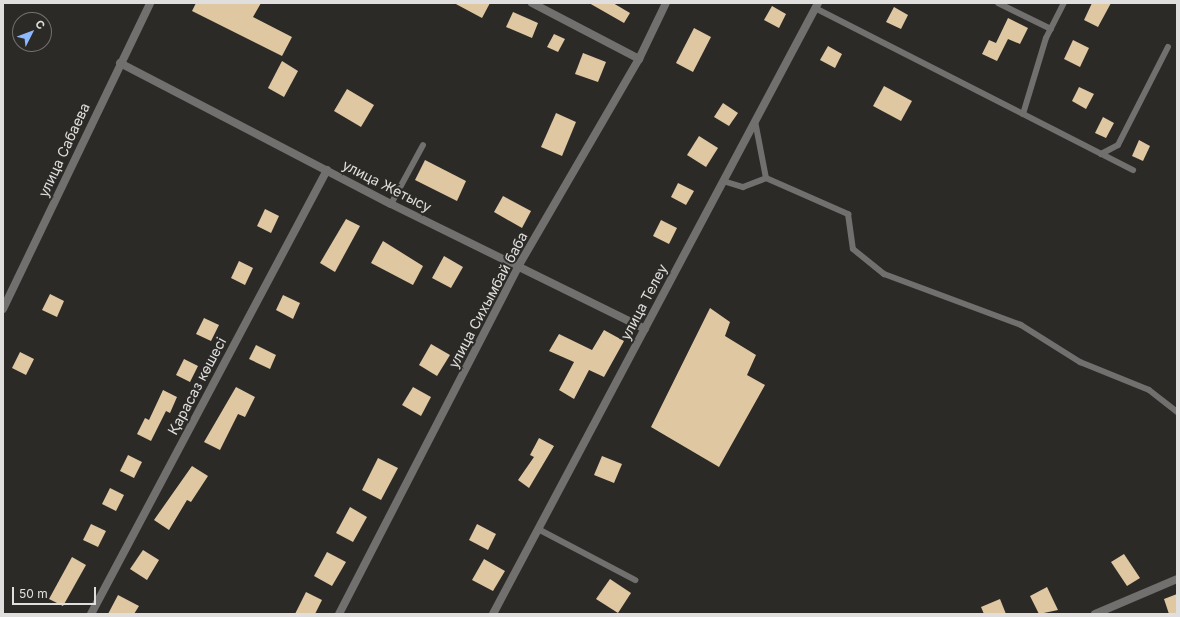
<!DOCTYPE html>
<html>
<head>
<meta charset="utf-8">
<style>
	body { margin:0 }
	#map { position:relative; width:1180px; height:617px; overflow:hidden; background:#2c2a27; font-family:Inter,sans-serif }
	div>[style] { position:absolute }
	.building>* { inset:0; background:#dfc7a2 }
	.service>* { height:6px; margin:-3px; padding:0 3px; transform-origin:3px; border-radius:3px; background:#71706e }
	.minor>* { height:8px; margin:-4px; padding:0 4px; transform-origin:4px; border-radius:4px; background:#71706e }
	span { translate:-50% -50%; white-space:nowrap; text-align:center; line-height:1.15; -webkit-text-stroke:4px #2c2a27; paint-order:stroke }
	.street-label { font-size:14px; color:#e0dfdd }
	.frame { position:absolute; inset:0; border:4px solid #e0dfdd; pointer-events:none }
	.north { position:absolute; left:12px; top:12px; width:40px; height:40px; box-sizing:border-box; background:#2c2a27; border:1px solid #747270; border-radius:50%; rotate:48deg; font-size:11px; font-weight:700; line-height:16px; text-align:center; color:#e0dfdd }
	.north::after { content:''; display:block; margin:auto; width:14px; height:18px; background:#8db9fc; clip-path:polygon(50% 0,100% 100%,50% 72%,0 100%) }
	.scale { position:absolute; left:12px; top:587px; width:84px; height:18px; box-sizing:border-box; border:2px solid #e0dfdd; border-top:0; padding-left:5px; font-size:12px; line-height:14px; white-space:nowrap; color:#e0dfdd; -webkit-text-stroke:3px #2c2a27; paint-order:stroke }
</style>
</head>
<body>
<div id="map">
	<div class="building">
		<div style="clip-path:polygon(196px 3px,261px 3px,253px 17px,292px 37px,282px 56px,192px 11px)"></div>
		<div style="clip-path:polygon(454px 3px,490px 3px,482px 18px)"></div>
		<div style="clip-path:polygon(589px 3px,613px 3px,630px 13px,624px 23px)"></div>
		<div style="clip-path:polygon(1092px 3px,1111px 3px,1098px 27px,1084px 20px)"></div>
		<div style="clip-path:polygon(772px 6px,786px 14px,779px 28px,764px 20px)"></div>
		<div style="clip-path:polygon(894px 7px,908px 15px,901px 29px,886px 22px)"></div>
		<div style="clip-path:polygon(513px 12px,538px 23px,532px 38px,506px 27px)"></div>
		<div style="clip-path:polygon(1008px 18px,1028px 28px,1020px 44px,1008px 39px,997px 61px,982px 54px,989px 40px,996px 43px)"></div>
		<div style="clip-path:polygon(694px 28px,711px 37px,693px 72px,676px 63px)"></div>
		<div style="clip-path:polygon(554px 34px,565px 39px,558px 52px,547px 47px)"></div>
		<div style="clip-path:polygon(1073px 40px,1089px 48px,1080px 67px,1064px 59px)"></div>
		<div style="clip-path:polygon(828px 46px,842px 54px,835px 68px,820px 60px)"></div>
		<div style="clip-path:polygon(583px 53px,606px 62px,598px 82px,575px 74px)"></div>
		<div style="clip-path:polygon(282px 61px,298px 71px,284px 97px,268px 88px)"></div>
		<div style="clip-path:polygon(884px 86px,912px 101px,901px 121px,873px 106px)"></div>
		<div style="clip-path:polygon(1079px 87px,1094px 94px,1086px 109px,1072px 101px)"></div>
		<div style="clip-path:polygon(347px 89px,374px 105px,361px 127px,334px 111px)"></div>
		<div style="clip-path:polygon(723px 103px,738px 113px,729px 126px,714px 117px)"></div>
		<div style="clip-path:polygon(556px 113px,576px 122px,562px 156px,541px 147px)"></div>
		<div style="clip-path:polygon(1103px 117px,1114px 123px,1106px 138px,1095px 133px)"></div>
		<div style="clip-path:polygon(699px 136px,718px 148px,706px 167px,687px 155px)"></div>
		<div style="clip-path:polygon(1139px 140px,1150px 146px,1143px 161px,1132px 156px)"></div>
		<div style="clip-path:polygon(425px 160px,466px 181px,457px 201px,415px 180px)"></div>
		<div style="clip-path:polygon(678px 183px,694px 191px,686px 205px,671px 197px)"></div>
		<div style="clip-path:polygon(503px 196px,531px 211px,522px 228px,494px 212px)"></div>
		<div style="clip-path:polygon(265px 209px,279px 216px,271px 233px,257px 226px)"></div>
		<div style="clip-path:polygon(346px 219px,360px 226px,335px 272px,320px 263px)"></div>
		<div style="clip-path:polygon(661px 220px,677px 228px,669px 244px,653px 236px)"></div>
		<div style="clip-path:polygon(383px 241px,423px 266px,413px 285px,371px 263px)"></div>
		<div style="clip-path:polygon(444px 256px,463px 267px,451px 288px,432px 278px)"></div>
		<div style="clip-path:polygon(239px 261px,253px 268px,245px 285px,231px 278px)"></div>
		<div style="clip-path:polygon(50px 294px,64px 301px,57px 317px,42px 310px)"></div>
		<div style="clip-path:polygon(283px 295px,300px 303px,293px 319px,276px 310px)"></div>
		<div style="clip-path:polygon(710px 308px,730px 322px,725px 336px,756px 355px,747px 375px,765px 385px,719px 467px,651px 427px)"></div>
		<div style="clip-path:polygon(204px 318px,219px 325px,211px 341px,196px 334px)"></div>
		<div style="clip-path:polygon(604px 330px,624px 341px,604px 377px,589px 370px,574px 399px,559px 390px,574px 362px,549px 351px,559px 334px,592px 350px)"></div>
		<div style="clip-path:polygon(431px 344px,450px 355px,437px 376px,419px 365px)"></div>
		<div style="clip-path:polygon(256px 345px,276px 355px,270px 369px,249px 359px)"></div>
		<div style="clip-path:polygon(20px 352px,34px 359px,26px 375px,12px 368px)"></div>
		<div style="clip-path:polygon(184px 359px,198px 366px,190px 382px,176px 375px)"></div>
		<div style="clip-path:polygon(236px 387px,255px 397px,245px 417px,238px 414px,220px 450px,204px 442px)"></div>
		<div style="clip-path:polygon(413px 387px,431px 397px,421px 416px,402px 405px)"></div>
		<div style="clip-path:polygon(163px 390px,177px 397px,170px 413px,166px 411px,151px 441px,137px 434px,145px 418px,149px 420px)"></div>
		<div style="clip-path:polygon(539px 438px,554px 446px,529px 488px,518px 480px,534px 457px,530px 455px)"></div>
		<div style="clip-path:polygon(128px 455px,142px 462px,134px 478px,120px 471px)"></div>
		<div style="clip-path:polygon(602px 456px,622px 464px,614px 483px,594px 475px)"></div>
		<div style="clip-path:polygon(378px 458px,398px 468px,381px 500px,362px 490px)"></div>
		<div style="clip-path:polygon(192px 466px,208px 476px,191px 502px,187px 500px,169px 530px,154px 520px)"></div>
		<div style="clip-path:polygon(110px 488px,124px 495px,116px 511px,102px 504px)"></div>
		<div style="clip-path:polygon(350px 507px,367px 517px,353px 542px,336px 533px)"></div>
		<div style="clip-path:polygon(91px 524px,106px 531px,98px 547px,83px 540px)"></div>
		<div style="clip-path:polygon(477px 524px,496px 534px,488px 550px,469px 540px)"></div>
		<div style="clip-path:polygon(143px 550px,159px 560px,147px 580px,130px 569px)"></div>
		<div style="clip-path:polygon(327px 552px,346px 562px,332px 586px,314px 576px)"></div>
		<div style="clip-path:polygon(1124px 554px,1140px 578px,1127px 586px,1111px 562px)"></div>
		<div style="clip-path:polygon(72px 557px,86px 565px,63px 606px,49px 599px)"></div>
		<div style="clip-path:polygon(484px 559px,505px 571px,493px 591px,472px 580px)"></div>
		<div style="clip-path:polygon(610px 579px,631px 593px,618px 613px,596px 599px)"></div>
		<div style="clip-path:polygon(1047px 587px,1058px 610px,1039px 614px,1030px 596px)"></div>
		<div style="clip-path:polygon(306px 592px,322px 600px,315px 614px,295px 614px)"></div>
		<div style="clip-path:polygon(1177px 594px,1177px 614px,1169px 614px,1164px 599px)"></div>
		<div style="clip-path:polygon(118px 595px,139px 606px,134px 614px,108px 614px)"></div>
		<div style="clip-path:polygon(1000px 599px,1006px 614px,984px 614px,981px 607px)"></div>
	</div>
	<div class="service">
		<div style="left:998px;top:3px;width:59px;rotate:26.1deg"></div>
		<div style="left:815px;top:8px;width:357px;rotate:27deg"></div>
		<div style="left:1023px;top:114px;width:79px;rotate:-73.2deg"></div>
		<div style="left:1046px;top:38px;width:39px;rotate:-63deg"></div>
		<div style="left:755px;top:121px;width:58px;rotate:79.1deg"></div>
		<div style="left:766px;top:178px;width:90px;rotate:23.7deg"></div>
		<div style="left:848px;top:214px;width:35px;rotate:82deg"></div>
		<div style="left:853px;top:249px;width:40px;rotate:39deg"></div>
		<div style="left:884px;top:274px;width:146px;rotate:20.4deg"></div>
		<div style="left:1021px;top:325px;width:70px;rotate:32.1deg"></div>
		<div style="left:1080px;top:362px;width:74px;rotate:22.1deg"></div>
		<div style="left:1149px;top:390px;width:36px;rotate:38deg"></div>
		<div style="left:1101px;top:154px;width:19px;rotate:-28deg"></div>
		<div style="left:1118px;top:145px;width:110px;rotate:-63deg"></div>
		<div style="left:723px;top:181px;width:21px;rotate:17deg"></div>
		<div style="left:743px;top:187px;width:25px;rotate:-21deg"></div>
		<div style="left:391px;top:204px;width:67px;rotate:-61.5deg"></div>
		<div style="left:538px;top:529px;width:110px;rotate:27.7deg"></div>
	</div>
	<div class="minor">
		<div style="left:532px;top:3px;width:121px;rotate:27.6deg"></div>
		<div style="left:120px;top:63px;width:305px;rotate:27.5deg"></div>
		<div style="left:391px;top:204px;width:283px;rotate:26.2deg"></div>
		<div style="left:3px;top:309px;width:339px;rotate:-64.3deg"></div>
		<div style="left:91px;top:614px;width:503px;rotate:-62.01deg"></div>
		<div style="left:339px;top:614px;width:393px;rotate:-62.7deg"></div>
		<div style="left:519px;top:265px;width:238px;rotate:-59.8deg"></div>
		<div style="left:639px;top:59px;width:62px;rotate:-64.3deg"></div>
		<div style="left:493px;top:614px;width:692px;rotate:-61.99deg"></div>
		<div style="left:1095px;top:614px;width:89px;rotate:-23.1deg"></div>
	</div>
	<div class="street-label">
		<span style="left:64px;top:150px;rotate:-65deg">улица Сабаева</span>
		<span style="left:387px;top:186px;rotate:27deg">улица Жетысу</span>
		<span style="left:488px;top:300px;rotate:-62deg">улица Сихымбай баба</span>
		<span style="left:644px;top:302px;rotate:-62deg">улица Телеу</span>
		<span style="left:197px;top:386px;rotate:-62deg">Қарасаз көшесі</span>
	</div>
	<div class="frame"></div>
	<div class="north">С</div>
	<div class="scale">50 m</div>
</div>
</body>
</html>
